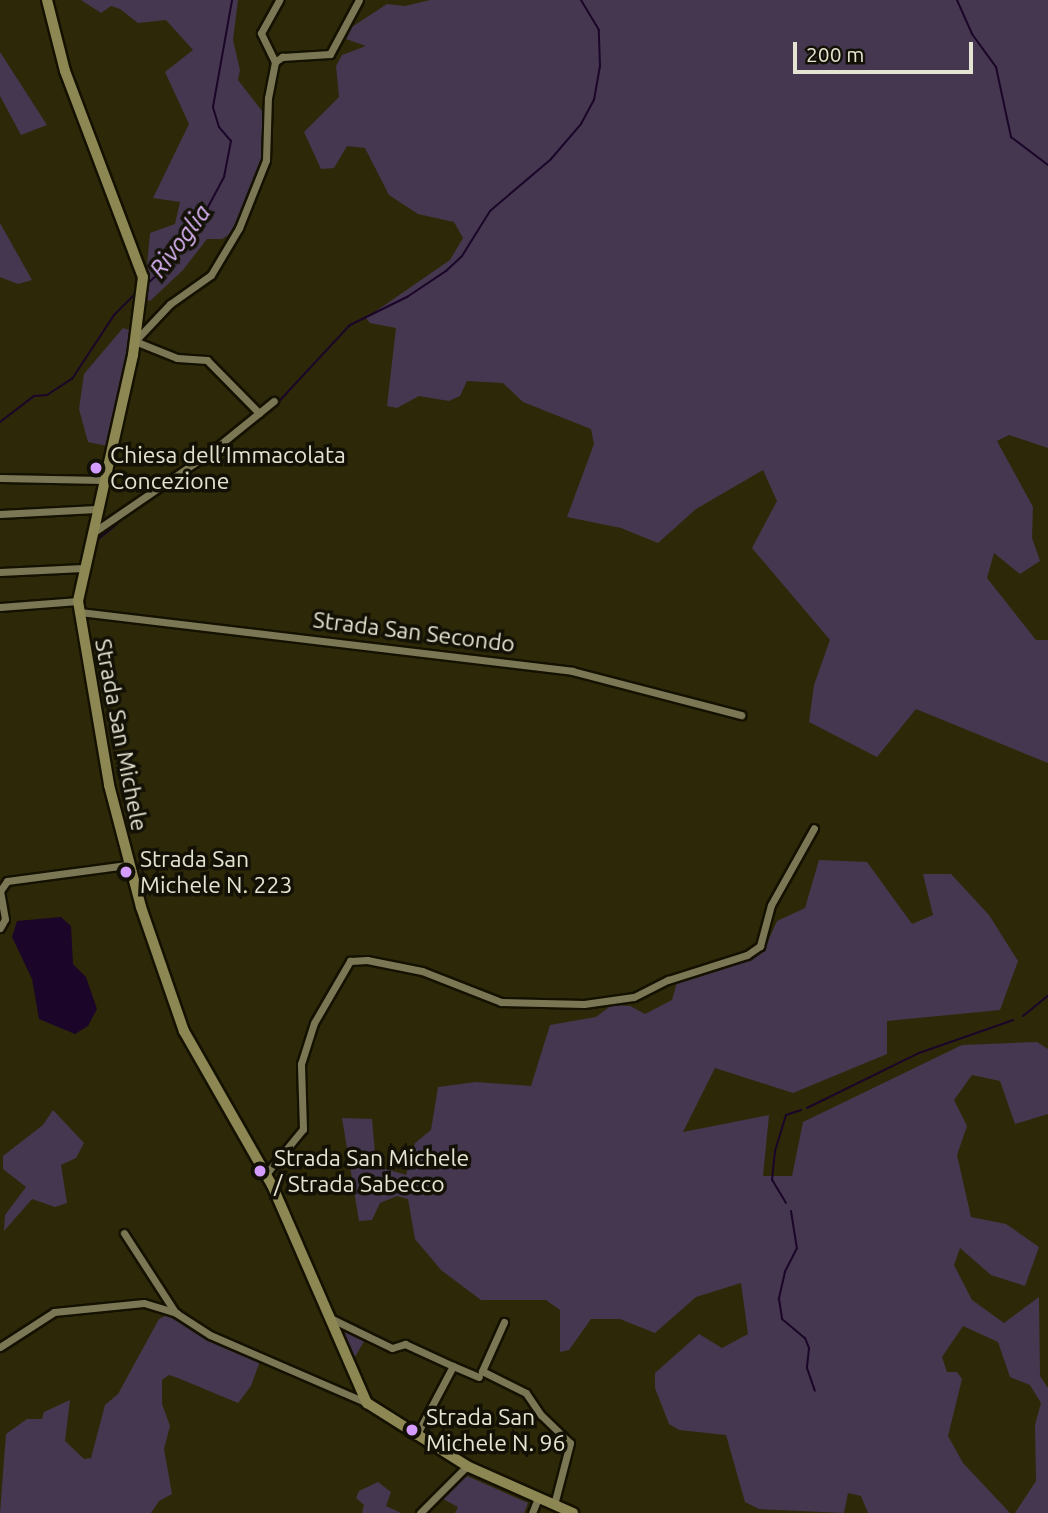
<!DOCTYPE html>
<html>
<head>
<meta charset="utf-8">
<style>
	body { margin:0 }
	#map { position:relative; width:1048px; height:1513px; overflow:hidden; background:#2d2908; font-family:Ubuntu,sans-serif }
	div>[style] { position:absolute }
	.green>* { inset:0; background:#453750 }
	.water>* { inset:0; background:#1b0528 }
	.stream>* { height:2px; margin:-1px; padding:0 1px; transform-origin:1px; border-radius:1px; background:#1b0528 }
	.roads { filter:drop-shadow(2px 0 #141100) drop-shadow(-2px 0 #141100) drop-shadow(0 2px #141100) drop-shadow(0 -2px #141100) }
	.street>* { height:7px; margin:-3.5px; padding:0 3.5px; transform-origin:3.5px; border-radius:3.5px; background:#7b7755 }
	.secondary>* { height:10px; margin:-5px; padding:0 5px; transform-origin:5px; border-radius:5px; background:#8d8753 }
	.dots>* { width:19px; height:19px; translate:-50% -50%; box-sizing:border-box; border:4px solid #131105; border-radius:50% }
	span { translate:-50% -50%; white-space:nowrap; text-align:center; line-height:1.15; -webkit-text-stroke:7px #131105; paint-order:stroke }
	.poi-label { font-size:23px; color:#e5e3d1 }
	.left { translate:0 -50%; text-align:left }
	.street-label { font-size:23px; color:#e5e3d1 }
	.water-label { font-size:24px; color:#ddb6fa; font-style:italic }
	.scale { position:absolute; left:793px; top:42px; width:180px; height:32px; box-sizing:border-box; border:4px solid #e5e3d1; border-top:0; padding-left:9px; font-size:21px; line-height:24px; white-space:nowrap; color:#e5e3d1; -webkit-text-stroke:5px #131105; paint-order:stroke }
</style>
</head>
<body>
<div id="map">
	<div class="green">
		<div style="clip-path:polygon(81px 0,238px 0,233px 40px,240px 70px,238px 80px,262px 111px,264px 153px,248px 207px,233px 232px,222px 239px,207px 239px,183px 270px,150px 301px,144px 299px,150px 233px,175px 224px,180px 202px,153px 198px,189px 124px,165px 72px,193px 50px,166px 20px,138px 23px,120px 9px,111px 6px,101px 13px)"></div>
		<div style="clip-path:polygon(430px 0,1048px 0,1048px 448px,1009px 435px,997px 441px,1033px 507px,1032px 538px,1040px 561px,1020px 574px,994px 553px,987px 578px,1036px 640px,1048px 640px,1048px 763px,916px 709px,877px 757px,809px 722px,814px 685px,830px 640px,752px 548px,777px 501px,763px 470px,696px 509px,658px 543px,621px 528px,567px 517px,594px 444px,591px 429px,523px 402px,503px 383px,467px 381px,460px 396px,449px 401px,419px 396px,397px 408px,387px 406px,396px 328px,370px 323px,366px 318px,450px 260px,463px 238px,454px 222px,418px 214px,389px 195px,365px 148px,347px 146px,334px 168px,321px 169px,304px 132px,339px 97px,336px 66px,342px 55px,366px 46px,346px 39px,352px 27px,387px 4px,405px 6px)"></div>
		<div style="clip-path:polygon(0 52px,47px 125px,21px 135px,0 96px)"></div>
		<div style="clip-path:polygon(0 223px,32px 280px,18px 284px,0 277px)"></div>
		<div style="clip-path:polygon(123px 328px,132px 331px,107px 446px,88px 442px,79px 409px,84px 374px)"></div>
		<div style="clip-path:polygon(819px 860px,867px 862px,912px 924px,933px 915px,923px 874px,951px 874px,989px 915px,1018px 961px,1000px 1010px,887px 1021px,887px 1054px,793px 1093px,715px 1068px,683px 1132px,769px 1115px,763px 1176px,792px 1176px,803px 1122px,962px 1045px,1037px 1042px,1048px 1049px,1048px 1114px,1015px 1124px,1000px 1081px,972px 1075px,954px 1100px,967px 1126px,957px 1155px,971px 1217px,1006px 1224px,1039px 1247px,1025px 1286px,991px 1275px,960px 1248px,954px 1265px,972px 1300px,1004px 1323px,1039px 1297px,1040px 1376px,1048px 1388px,1048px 1513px,1015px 1513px,1036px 1481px,1035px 1425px,1041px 1403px,1030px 1385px,1010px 1377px,998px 1342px,963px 1326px,942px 1357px,947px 1372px,957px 1372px,962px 1379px,948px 1436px,963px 1463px,1010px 1513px,868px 1513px,861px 1496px,848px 1493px,844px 1513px,759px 1509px,745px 1502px,726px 1435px,679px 1430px,669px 1424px,655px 1388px,655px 1373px,699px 1334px,722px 1348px,748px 1334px,741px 1283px,696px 1297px,655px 1333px,620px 1319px,591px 1319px,569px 1350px,560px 1352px,560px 1310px,546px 1300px,481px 1300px,441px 1270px,415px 1239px,408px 1199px,397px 1196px,380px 1203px,372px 1220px,359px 1221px,342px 1118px,372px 1119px,376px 1166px,406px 1175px,415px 1143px,431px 1130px,438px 1087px,476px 1082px,531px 1086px,550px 1025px,596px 1017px,612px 1005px,630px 1006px,645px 1014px,672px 1000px,677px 982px,750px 959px,765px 948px,777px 921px,805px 908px)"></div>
		<div style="clip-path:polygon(53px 1110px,84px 1143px,76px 1158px,61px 1165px,67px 1203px,55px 1207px,32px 1199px,4px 1231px,5px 1215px,26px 1187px,3px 1169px,3px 1156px,43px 1125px)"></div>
		<div style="clip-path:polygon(167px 1315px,209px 1340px,260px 1361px,251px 1386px,238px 1403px,178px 1378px,169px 1375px,162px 1380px,162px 1404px,170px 1426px,164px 1449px,172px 1494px,159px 1501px,151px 1513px,0 1513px,6px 1434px,27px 1419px,42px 1419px,44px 1412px,70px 1400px,65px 1441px,84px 1459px,91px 1458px,105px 1405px,118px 1394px,159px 1319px)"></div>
		<div style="clip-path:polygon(336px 1325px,366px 1338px,352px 1362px)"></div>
		<div style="clip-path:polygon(467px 1476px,528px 1503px,524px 1513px,455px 1513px,458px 1507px,441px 1498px)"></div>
		<div style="clip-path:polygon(378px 1482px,391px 1492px,386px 1506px,401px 1513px,362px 1513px,364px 1505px,356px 1498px,359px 1491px)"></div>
	</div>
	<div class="water">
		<div style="clip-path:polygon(61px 917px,71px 926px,73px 964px,86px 977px,97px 1009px,88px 1026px,75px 1034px,39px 1019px,32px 979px,12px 937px,17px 921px)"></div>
	</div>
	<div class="stream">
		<div style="left:957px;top:0;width:37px;rotate:66deg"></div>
		<div style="left:972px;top:34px;width:41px;rotate:54deg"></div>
		<div style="left:996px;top:67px;width:72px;rotate:77.9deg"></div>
		<div style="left:1011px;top:137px;width:46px;rotate:37.1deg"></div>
		<div style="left:147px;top:284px;width:25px;rotate:-42deg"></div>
		<div style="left:166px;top:267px;width:56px;rotate:-52.9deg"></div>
		<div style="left:200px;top:222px;width:51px;rotate:-61.9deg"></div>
		<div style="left:224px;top:177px;width:37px;rotate:-79deg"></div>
		<div style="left:231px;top:141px;width:18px;rotate:-131deg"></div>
		<div style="left:219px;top:127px;width:21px;rotate:-107deg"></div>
		<div style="left:213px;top:107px;width:109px;rotate:-79.9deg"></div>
		<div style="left:0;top:422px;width:43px;rotate:-37.4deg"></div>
		<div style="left:34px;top:396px;width:13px;rotate:-4deg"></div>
		<div style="left:47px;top:395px;width:30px;rotate:-33deg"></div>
		<div style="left:72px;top:379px;width:77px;rotate:-56.7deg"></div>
		<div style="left:114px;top:315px;width:33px;rotate:-45deg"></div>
		<div style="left:217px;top:452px;width:67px;rotate:-37.7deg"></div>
		<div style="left:270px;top:411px;width:117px;rotate:-47.1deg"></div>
		<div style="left:350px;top:325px;width:64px;rotate:-26.2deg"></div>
		<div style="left:407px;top:297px;width:47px;rotate:-33.7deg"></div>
		<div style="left:446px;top:271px;width:22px;rotate:-43deg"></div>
		<div style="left:462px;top:256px;width:53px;rotate:-58.1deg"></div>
		<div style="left:490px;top:211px;width:80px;rotate:-40.4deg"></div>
		<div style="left:551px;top:159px;width:46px;rotate:-49.4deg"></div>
		<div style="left:581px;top:124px;width:27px;rotate:-62deg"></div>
		<div style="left:594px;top:100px;width:35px;rotate:-80deg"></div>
		<div style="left:600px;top:66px;width:36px;rotate:-92deg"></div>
		<div style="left:599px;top:30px;width:35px;rotate:-121deg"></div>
		<div style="left:159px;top:491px;width:64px;rotate:-34.2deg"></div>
		<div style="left:96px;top:541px;width:27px;rotate:-39deg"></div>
		<div style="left:1023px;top:1016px;width:32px;rotate:-39deg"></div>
		<div style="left:807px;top:1108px;width:125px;rotate:-26.2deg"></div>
		<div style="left:919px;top:1053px;width:100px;rotate:-19.3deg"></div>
		<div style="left:786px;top:1203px;width:27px;rotate:-121deg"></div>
		<div style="left:772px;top:1180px;width:29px;rotate:-84deg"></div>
		<div style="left:775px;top:1151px;width:38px;rotate:-73deg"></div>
		<div style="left:786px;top:1115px;width:16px;rotate:-18deg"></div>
		<div style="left:791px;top:1211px;width:37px;rotate:81deg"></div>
		<div style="left:797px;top:1248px;width:27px;rotate:117deg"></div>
		<div style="left:785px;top:1272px;width:28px;rotate:103deg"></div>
		<div style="left:779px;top:1299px;width:20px;rotate:81deg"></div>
		<div style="left:782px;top:1319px;width:30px;rotate:40deg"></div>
		<div style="left:805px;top:1338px;width:11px;rotate:68deg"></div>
		<div style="left:809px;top:1348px;width:20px;rotate:96deg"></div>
		<div style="left:807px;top:1368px;width:24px;rotate:71deg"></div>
	</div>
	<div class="roads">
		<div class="street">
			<div style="left:275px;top:62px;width:32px;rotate:-116deg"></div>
			<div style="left:261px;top:33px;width:38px;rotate:-61deg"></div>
			<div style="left:259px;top:413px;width:19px;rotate:-39deg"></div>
			<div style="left:0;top:478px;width:103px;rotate:1.1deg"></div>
			<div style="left:0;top:514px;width:96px;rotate:-3deg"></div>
			<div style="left:91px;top:534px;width:147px;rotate:-34.4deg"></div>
			<div style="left:212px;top:451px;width:60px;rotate:-39deg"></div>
			<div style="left:259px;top:413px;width:74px;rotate:-134.5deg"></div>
			<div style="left:207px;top:360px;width:30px;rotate:-176deg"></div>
			<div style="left:177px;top:358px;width:45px;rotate:-158deg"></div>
			<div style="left:135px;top:341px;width:51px;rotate:-46.6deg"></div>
			<div style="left:170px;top:304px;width:50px;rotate:-35.3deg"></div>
			<div style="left:211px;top:275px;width:55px;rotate:-59.2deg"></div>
			<div style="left:239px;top:228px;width:73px;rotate:-68.3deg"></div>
			<div style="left:266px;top:160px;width:62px;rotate:-88.2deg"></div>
			<div style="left:268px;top:98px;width:37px;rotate:-79deg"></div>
			<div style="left:275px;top:62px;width:9px;rotate:-36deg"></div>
			<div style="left:282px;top:57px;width:48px;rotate:-3.6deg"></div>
			<div style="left:330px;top:54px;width:61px;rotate:-61.8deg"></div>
			<div style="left:0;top:572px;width:83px;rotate:-2.8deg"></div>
			<div style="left:0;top:607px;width:78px;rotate:-4.4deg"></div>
			<div style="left:79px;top:612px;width:497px;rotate:6.8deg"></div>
			<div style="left:572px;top:671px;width:175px;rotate:14.6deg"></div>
			<div style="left:0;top:928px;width:10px;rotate:-61deg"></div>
			<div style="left:5px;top:919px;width:28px;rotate:-100deg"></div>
			<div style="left:0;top:891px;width:12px;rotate:-55deg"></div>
			<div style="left:7px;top:881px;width:121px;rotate:-7.6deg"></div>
			<div style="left:266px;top:1174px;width:58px;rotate:-50.6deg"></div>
			<div style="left:303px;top:1129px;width:65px;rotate:-91.8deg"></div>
			<div style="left:301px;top:1064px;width:43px;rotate:-72.4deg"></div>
			<div style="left:314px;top:1023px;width:72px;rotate:-59.9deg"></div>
			<div style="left:350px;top:961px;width:17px;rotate:-3deg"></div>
			<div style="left:367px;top:960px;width:56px;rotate:11.3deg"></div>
			<div style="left:422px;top:971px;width:85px;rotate:21.4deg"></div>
			<div style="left:501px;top:1002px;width:83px;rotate:1.4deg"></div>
			<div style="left:584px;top:1004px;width:50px;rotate:-8deg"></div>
			<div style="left:634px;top:997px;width:38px;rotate:-27deg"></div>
			<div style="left:668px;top:980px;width:83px;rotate:-17.6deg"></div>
			<div style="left:747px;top:955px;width:16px;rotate:-35deg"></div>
			<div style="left:760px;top:946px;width:42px;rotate:-75deg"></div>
			<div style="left:771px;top:905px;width:88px;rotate:-60.8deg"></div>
			<div style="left:124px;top:1233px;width:94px;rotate:57.2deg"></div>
			<div style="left:330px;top:1318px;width:69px;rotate:25.8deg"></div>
			<div style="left:392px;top:1348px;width:14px;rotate:-17deg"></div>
			<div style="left:405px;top:1344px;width:53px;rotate:24.6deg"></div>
			<div style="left:453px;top:1366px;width:79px;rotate:117.9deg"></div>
			<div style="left:504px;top:1322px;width:54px;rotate:114.2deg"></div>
			<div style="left:482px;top:1371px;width:49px;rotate:26.6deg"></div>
			<div style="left:526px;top:1393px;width:27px;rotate:56deg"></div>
			<div style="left:541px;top:1415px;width:40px;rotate:44deg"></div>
			<div style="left:570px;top:1443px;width:64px;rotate:104.5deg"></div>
			<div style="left:0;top:1347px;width:64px;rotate:-32.9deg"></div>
			<div style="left:54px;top:1312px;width:90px;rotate:-5.7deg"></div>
			<div style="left:144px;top:1303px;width:34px;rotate:17deg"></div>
			<div style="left:176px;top:1313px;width:40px;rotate:32.9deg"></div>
			<div style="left:210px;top:1335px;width:171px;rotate:23.4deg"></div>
			<div style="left:453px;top:1366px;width:28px;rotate:23deg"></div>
			<div style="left:420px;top:1513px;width:66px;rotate:-45deg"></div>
			<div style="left:532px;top:1513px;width:16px;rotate:-68deg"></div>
		</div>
		<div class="secondary">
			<div style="left:47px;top:0;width:73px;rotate:75.8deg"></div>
			<div style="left:65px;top:71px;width:220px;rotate:69.3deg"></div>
			<div style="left:143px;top:277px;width:79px;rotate:97.3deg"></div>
			<div style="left:133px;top:355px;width:252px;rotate:102.6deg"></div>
			<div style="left:78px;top:601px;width:187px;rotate:80.4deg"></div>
			<div style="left:109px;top:785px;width:126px;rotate:75.3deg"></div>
			<div style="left:141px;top:907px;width:131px;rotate:70.9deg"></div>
			<div style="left:184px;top:1031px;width:177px;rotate:60.3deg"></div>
			<div style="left:272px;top:1185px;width:238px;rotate:66.5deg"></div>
			<div style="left:367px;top:1403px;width:118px;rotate:32.2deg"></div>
			<div style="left:467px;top:1466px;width:116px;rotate:23.9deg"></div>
		</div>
	</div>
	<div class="dots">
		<div style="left:96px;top:468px;background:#d49cfc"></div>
		<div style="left:126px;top:872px;background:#d49cfc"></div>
		<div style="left:260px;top:1171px;background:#d49cfc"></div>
		<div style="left:412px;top:1430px;background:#d49cfc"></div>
	</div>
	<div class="poi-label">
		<span class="left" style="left:110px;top:468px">Chiesa dell′Immacolata<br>Concezione</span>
		<span class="left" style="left:140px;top:872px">Strada San<br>Michele N. 223</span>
		<span class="left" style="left:274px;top:1171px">Strada San Michele<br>/ Strada Sabecco</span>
		<span class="left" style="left:426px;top:1430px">Strada San<br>Michele N. 96</span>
	</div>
	<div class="street-label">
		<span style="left:414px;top:632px;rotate:7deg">Strada San Secondo</span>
		<span style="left:121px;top:735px;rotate:79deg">Strada San Michele</span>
	</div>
	<div class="water-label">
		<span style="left:180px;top:241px;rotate:-53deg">Rivoglia</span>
	</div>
	<div class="scale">200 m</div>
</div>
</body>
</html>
